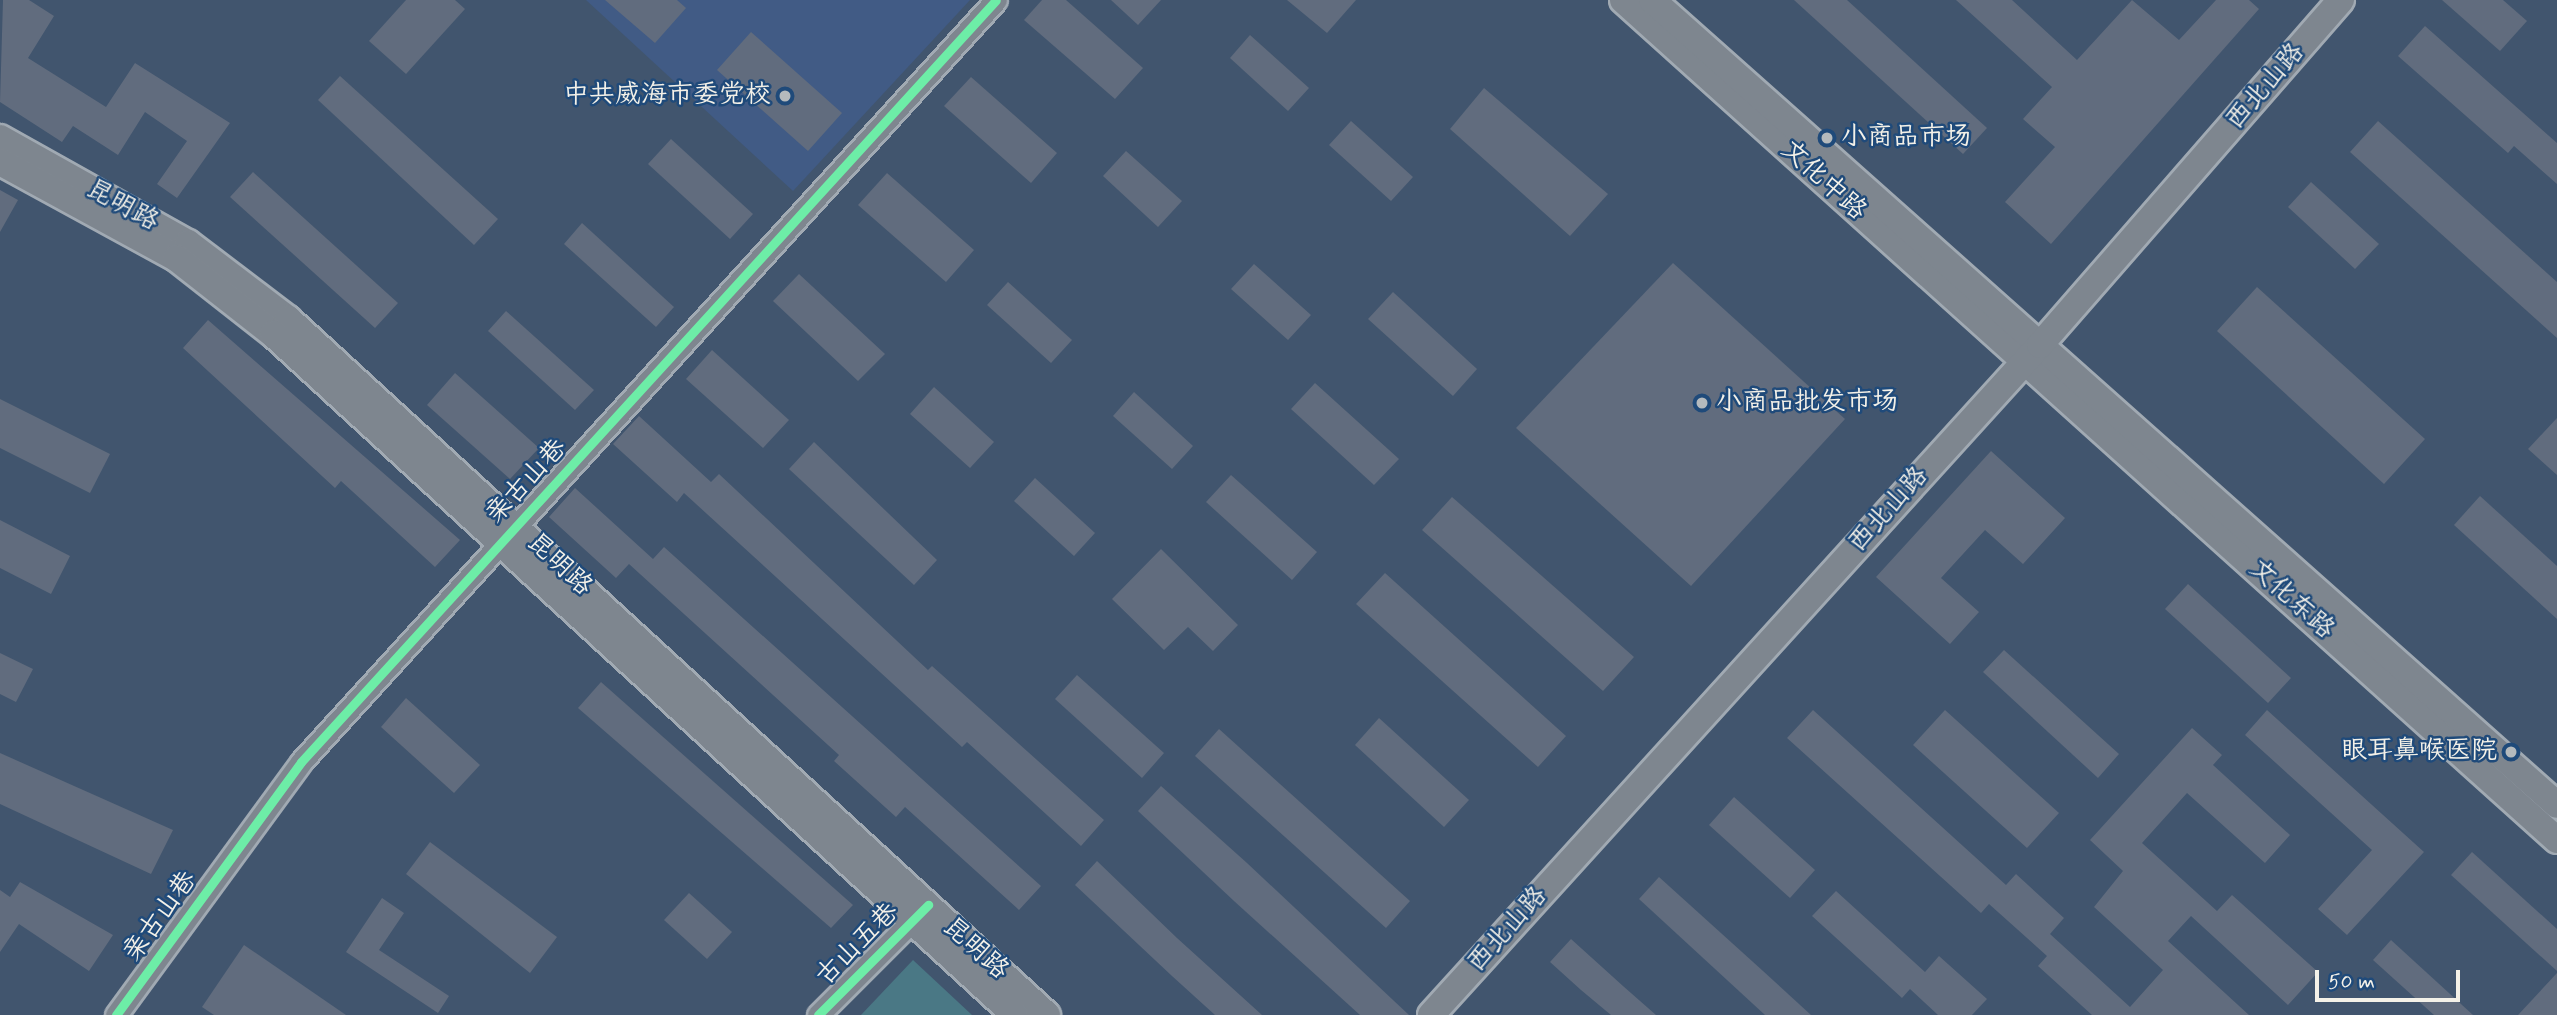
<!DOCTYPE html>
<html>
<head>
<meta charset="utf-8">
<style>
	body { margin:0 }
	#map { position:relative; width:2557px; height:1015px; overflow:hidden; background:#41556e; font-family:Mynerve,"LXGW WenKai TC",sans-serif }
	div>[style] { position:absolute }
	.built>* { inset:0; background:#415b85 }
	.green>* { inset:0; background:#4a7885 }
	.building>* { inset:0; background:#616c7e }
	.roads { filter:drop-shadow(2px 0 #a1aab3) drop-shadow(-2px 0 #a1aab3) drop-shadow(0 2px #a1aab3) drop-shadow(0 -2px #a1aab3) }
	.minor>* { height:21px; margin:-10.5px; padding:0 10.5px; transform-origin:10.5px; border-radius:10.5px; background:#7e868f }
	.major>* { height:26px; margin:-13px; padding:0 13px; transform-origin:13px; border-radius:13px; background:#7e868f }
	.cycleway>* { height:9px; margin:-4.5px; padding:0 4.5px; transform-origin:4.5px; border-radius:4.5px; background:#6deda7 }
	.dots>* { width:19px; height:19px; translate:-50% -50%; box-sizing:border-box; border:4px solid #1f4a7a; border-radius:50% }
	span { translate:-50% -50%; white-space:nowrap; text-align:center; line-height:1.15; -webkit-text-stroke:5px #1f4a7a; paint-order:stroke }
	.street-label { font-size:26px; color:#f4f1e8 }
	.poi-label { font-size:26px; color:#f4f1e8 }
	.right { translate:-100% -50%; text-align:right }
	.left { translate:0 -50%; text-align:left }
	.scale { position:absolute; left:2315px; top:970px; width:145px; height:32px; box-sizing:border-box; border:4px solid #f4f1e8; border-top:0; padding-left:9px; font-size:21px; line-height:24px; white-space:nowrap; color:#f4f1e8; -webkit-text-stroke:5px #1f4a7a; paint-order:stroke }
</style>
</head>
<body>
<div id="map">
	<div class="built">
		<div style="clip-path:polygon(586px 0,970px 0,793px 191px)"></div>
	</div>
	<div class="green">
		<div style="clip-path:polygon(913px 960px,972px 1015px,861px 1015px)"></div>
	</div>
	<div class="building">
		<div style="clip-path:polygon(3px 0,29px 0,54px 16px,28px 58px,106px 107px,135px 63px,230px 123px,177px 198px,157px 184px,187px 141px,145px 112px,118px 155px,73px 126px,62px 142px,0 102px)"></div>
		<div style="clip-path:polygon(406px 0,455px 0,465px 9px,406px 74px,369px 41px)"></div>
		<div style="clip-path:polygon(605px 0,677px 0,686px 8px,655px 43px)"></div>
		<div style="clip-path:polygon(1042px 0,1066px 0,1143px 68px,1115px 99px,1024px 20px)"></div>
		<div style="clip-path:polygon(1111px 0,1161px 0,1138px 25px)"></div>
		<div style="clip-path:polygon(1287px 0,1356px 0,1327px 33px)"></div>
		<div style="clip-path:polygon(1794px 0,1847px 0,1987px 128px,1963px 154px)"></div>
		<div style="clip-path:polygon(1956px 0,2012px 0,2077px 60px,2132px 0,2179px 40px,2216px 0,2249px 0,2259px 9px,2051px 244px,2005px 202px,2055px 147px,2023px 119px,2052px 87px)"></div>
		<div style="clip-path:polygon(2442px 0,2503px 0,2527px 21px,2500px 51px)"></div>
		<div style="clip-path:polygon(2425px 26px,2557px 143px,2557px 184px,2514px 146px,2508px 153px,2398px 56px)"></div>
		<div style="clip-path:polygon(751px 32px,842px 113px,808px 151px,717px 70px)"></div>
		<div style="clip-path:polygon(1250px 35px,1309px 88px,1288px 111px,1230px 58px)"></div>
		<div style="clip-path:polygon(340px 76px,498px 219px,474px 245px,318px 100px)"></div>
		<div style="clip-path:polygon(971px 77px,1057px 153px,1031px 183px,944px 106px)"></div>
		<div style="clip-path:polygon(1484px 88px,1608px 194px,1570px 236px,1450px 129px)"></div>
		<div style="clip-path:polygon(1351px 121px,1413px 177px,1391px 201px,1329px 145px)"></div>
		<div style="clip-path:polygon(2378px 121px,2557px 282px,2557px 338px,2350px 152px)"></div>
		<div style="clip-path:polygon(671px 139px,753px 214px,730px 239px,648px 164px)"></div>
		<div style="clip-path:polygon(1126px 151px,1182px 201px,1158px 227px,1103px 176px)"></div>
		<div style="clip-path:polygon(253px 172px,398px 303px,375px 328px,230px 197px)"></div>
		<div style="clip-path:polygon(887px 173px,974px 250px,946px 282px,858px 205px)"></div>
		<div style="clip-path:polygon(2311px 182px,2379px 244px,2355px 269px,2288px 207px)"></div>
		<div style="clip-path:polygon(0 190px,18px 200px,0 232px)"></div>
		<div style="clip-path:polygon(582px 223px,674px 307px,656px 327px,564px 244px)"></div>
		<div style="clip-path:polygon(1673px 263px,1845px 419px,1691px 586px,1516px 428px)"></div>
		<div style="clip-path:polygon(1254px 264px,1311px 315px,1288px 340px,1231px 289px)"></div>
		<div style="clip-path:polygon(799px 274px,885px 354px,858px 381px,773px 301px)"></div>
		<div style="clip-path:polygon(1008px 282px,1072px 340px,1051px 363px,987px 305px)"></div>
		<div style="clip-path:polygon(2257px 287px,2425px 439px,2384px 484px,2217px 331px)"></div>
		<div style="clip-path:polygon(1393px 292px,1477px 369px,1453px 396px,1368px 319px)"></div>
		<div style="clip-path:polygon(506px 311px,594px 390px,575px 410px,488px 331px)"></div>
		<div style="clip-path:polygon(208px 320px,460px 540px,435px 567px,341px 481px,335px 488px,183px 348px)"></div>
		<div style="clip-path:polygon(712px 350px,789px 420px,763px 448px,686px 379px)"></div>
		<div style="clip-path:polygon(455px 373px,539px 448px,510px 479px,427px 405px)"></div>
		<div style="clip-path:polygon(1315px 383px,1399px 459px,1374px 485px,1291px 409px)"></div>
		<div style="clip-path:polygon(934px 387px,994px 442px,970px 468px,910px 414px)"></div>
		<div style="clip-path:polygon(1134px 392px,1193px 446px,1172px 469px,1113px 416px)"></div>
		<div style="clip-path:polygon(0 399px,110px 454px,90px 493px,0 448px)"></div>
		<div style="clip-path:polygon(639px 416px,711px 482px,719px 474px,928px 670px,932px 666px,1104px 820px,1081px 846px,967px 742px,962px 747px,684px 493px,677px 502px,613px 444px)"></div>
		<div style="clip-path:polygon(2557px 418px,2557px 475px,2528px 449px)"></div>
		<div style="clip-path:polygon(814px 442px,937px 560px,914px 585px,789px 469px)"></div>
		<div style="clip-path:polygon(1991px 451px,2065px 518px,2023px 564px,1985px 530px,1941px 578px,1979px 612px,1950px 644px,1876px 577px)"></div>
		<div style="clip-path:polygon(1231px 475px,1317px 552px,1292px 580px,1206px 502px)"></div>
		<div style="clip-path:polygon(1035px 478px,1095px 533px,1074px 556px,1014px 501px)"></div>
		<div style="clip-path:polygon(575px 488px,653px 559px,664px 547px,1041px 886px,1019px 910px,905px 807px,896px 817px,834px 761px,839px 755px,629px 564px,616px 578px,549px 517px)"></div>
		<div style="clip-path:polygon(2480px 496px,2557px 566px,2557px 619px,2454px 525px)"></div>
		<div style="clip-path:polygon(1452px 497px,1634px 657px,1603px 691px,1422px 530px)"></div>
		<div style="clip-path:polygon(0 520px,70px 556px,51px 594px,0 568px)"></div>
		<div style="clip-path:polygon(1161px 549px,1238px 625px,1213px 651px,1188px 627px,1164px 650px,1112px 599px)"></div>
		<div style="clip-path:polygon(1385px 573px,1566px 736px,1538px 767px,1356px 604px)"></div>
		<div style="clip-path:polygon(2188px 584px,2291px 678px,2268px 703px,2165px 609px)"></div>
		<div style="clip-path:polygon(2004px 650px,2119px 754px,2098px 778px,1983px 672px)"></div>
		<div style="clip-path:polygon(0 653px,33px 669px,16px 702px,0 694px)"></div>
		<div style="clip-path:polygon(1077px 675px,1164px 753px,1142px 778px,1055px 699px)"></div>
		<div style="clip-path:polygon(601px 682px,853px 905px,831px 928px,578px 708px)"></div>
		<div style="clip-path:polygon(406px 698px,480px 765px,454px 793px,381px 727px)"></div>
		<div style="clip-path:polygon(1813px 710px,2006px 885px,2016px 874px,2064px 918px,2050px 934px,2130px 1007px,2163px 970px,2094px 907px,2123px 871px,2090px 840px,2192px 728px,2222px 755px,2213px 765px,2290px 835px,2265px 863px,2187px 793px,2142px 843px,2217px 911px,2232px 895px,2318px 972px,2288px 1005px,2191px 916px,2168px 941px,2249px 1015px,2092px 1015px,2038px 966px,2047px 956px,1989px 904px,1981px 913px,1787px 738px)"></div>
		<div style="clip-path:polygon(1945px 710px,2059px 813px,2027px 848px,1913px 745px)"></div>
		<div style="clip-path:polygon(2267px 710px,2424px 852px,2347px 935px,2318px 909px,2372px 850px,2245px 735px)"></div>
		<div style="clip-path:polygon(1379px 718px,1469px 800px,1444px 827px,1355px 745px)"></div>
		<div style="clip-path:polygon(1219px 729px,1410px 901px,1386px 928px,1195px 756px)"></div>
		<div style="clip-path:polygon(0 753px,173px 830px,151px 874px,0 804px)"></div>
		<div style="clip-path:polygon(1161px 786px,1247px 863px,1409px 1015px,1360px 1015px,1234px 901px,1138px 811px)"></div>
		<div style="clip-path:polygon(1734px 797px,1815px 870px,1790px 898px,1709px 825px)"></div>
		<div style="clip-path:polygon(430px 842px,557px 937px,530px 973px,406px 874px)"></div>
		<div style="clip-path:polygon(2472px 852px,2557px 929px,2557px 971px,2451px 875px)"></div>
		<div style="clip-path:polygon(1097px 861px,1177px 938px,1262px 1015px,1215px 1015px,1172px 976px,1075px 885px)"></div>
		<div style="clip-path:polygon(1659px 877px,1763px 971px,1811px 1015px,1765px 1015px,1639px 899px)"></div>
		<div style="clip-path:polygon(20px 882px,113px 935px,89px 971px,19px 924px,0 952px,0 890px,10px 897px)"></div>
		<div style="clip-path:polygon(1836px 891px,1925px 972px,1939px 956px,1987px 999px,1972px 1015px,1938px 1015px,1910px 989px,1902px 998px,1812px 916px)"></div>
		<div style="clip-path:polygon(689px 893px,732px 932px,707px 959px,664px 920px)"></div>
		<div style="clip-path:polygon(382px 898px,404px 913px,379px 950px,449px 996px,438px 1013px,346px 952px)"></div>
		<div style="clip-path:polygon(1571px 939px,1623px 986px,1656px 1015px,1611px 1015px,1581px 990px,1550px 962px)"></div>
		<div style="clip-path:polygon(2391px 940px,2473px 1015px,2434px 1015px,2373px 960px)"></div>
		<div style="clip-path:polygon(244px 945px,346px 1015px,214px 1015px,202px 1007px)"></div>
		<div style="clip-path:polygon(2557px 973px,2557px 1015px,2518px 1015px)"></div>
	</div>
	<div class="roads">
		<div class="minor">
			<div style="left:116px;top:1015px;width:313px;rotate:-53.8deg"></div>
			<div style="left:301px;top:762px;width:1031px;rotate:-47.63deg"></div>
			<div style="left:818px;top:1015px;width:150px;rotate:-45deg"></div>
		</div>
		<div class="major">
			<div style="left:1623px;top:0;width:1256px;rotate:41.97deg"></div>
			<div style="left:1652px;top:0;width:1211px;rotate:41.65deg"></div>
			<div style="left:0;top:138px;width:215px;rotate:29.2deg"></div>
			<div style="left:188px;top:243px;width:126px;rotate:37.2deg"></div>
			<div style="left:288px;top:319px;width:1030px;rotate:42.52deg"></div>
			<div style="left:0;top:162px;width:200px;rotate:28.6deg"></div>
			<div style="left:176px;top:258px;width:123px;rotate:38.1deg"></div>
			<div style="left:273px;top:334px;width:1007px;rotate:42.55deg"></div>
			<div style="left:1431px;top:1015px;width:905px;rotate:-47.73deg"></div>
			<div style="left:2040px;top:345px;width:458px;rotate:-48.9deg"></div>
		</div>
	</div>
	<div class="cycleway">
		<div style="left:116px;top:1015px;width:313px;rotate:-53.8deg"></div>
		<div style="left:301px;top:762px;width:1031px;rotate:-47.63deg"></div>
		<div style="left:818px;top:1015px;width:156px;rotate:-45deg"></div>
	</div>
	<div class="dots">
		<div style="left:785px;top:96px;background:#b5babd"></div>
		<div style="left:1827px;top:138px;background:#b5babd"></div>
		<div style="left:1702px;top:403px;background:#b5babd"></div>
		<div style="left:2511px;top:752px;background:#b5babd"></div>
	</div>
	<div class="street-label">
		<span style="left:2266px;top:87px;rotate:-49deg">西北山路</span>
		<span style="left:1823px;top:181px;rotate:42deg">文化中路</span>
		<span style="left:122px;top:206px;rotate:29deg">昆明路</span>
		<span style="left:527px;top:482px;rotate:-47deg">亲古山巷</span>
		<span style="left:1889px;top:510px;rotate:-48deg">西北山路</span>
		<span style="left:559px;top:565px;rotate:43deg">昆明路</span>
		<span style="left:2291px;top:600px;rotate:42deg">文化东路</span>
		<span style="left:161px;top:917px;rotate:-54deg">亲古山巷</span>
		<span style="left:1508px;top:930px;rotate:-48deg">西北山路</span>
		<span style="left:858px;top:945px;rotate:-45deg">古山五巷</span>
		<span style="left:975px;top:949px;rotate:42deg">昆明路</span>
	</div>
	<div class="poi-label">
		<span class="right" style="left:771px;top:96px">中共威海市委党校</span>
		<span class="left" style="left:1841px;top:138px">小商品市场</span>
		<span class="left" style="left:1716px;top:403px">小商品批发市场</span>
		<span class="right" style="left:2497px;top:752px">眼耳鼻喉医院</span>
	</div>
	<div class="scale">50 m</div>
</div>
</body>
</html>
